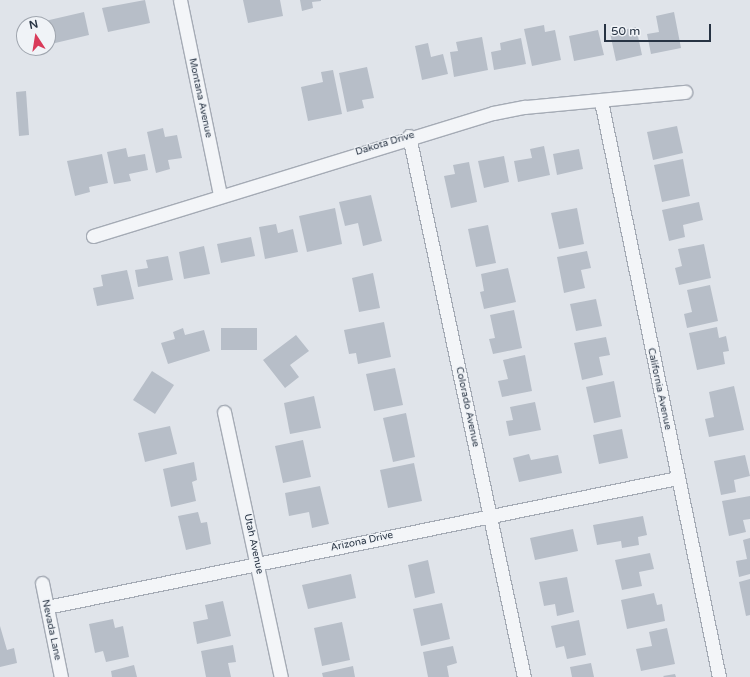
<!DOCTYPE html>
<html>
<head>
<meta charset="utf-8">
<style>
	body { margin:0 }
	#map { position:relative; width:750px; height:677px; overflow:hidden; background:#e0e4ea; font-family:"Varela Round",sans-serif }
	div>[style] { position:absolute }
	.building>* { inset:0; background:#b7bec8 }
	.roads { filter:drop-shadow(1px 0 #a5abb5) drop-shadow(-1px 0 #a5abb5) drop-shadow(0 1px #a5abb5) drop-shadow(0 -1px #a5abb5) }
	.minor>* { height:13px; margin:-6.5px; padding:0 6.5px; transform-origin:6.5px; border-radius:6.5px; background:#f3f5f8 }
	span { translate:-50% -50%; white-space:nowrap; text-align:center; line-height:1.15; -webkit-text-stroke:3px #f0f3f7; paint-order:stroke }
	.street-label { font-size:10px; color:#273343 }
	.north { position:absolute; left:16px; top:16px; width:40px; height:40px; box-sizing:border-box; background:#f0f3f7; border:1px solid #a0a6af; border-radius:50%; rotate:348deg; font-size:11px; font-weight:700; line-height:16px; text-align:center; color:#273343 }
	.north::after { content:''; display:block; margin:auto; width:14px; height:18px; background:#d93b5a; clip-path:polygon(50% 0,100% 100%,50% 72%,0 100%) }
	.scale { position:absolute; left:604px; top:24px; width:107px; height:18px; box-sizing:border-box; border:2px solid #273343; border-top:0; padding-left:5px; font-size:12px; line-height:14px; white-space:nowrap; color:#273343; -webkit-text-stroke:3px #f0f3f7; paint-order:stroke }
</style>
</head>
<body>
<div id="map">
	<div class="building">
		<div style="clip-path:polygon(145px 0,150px 23px,108px 32px,102px 8px)"></div>
		<div style="clip-path:polygon(243px 0,280px 0,283px 16px,248px 23px)"></div>
		<div style="clip-path:polygon(300px 0,321px 0,321px 1px,312px 2px,313px 8px,302px 11px)"></div>
		<div style="clip-path:polygon(84px 12px,89px 35px,51px 44px,45px 21px)"></div>
		<div style="clip-path:polygon(674px 12px,681px 48px,651px 54px,647px 34px,659px 32px,656px 16px)"></div>
		<div style="clip-path:polygon(544px 25px,545px 32px,555px 30px,561px 60px,532px 66px,524px 29px)"></div>
		<div style="clip-path:polygon(636px 27px,642px 55px,616px 61px,610px 33px)"></div>
		<div style="clip-path:polygon(598px 30px,604px 55px,574px 61px,569px 36px)"></div>
		<div style="clip-path:polygon(482px 37px,488px 70px,454px 77px,450px 52px,458px 51px,456px 42px)"></div>
		<div style="clip-path:polygon(521px 38px,526px 64px,494px 70px,491px 52px,501px 50px,500px 43px)"></div>
		<div style="clip-path:polygon(428px 43px,431px 57px,443px 54px,448px 74px,422px 80px,415px 46px)"></div>
		<div style="clip-path:polygon(367px 67px,374px 98px,362px 100px,364px 108px,347px 112px,339px 73px)"></div>
		<div style="clip-path:polygon(333px 70px,342px 114px,308px 121px,301px 87px,323px 82px,321px 72px)"></div>
		<div style="clip-path:polygon(26px 91px,29px 135px,19px 136px,16px 92px)"></div>
		<div style="clip-path:polygon(677px 126px,683px 153px,653px 160px,647px 132px)"></div>
		<div style="clip-path:polygon(163px 128px,165px 137px,177px 135px,182px 158px,168px 160px,170px 169px,156px 173px,147px 132px)"></div>
		<div style="clip-path:polygon(544px 146px,550px 175px,518px 182px,514px 161px,532px 158px,530px 149px)"></div>
		<div style="clip-path:polygon(126px 148px,128px 157px,145px 154px,148px 170px,129px 174px,131px 181px,114px 184px,107px 152px)"></div>
		<div style="clip-path:polygon(579px 149px,583px 169px,557px 175px,553px 154px)"></div>
		<div style="clip-path:polygon(102px 154px,108px 183px,89px 187px,90px 192px,75px 196px,67px 161px)"></div>
		<div style="clip-path:polygon(504px 156px,509px 182px,484px 188px,478px 161px)"></div>
		<div style="clip-path:polygon(683px 159px,690px 196px,662px 202px,654px 165px)"></div>
		<div style="clip-path:polygon(469px 162px,477px 202px,451px 208px,444px 176px,455px 174px,453px 165px)"></div>
		<div style="clip-path:polygon(371px 195px,382px 241px,363px 246px,358px 223px,345px 226px,339px 202px)"></div>
		<div style="clip-path:polygon(699px 202px,703px 220px,683px 225px,685px 237px,669px 241px,662px 210px)"></div>
		<div style="clip-path:polygon(335px 208px,342px 244px,307px 252px,299px 216px)"></div>
		<div style="clip-path:polygon(577px 208px,584px 244px,559px 249px,551px 213px)"></div>
		<div style="clip-path:polygon(276px 224px,278px 233px,293px 229px,298px 252px,265px 259px,259px 227px)"></div>
		<div style="clip-path:polygon(488px 225px,496px 263px,476px 267px,468px 229px)"></div>
		<div style="clip-path:polygon(251px 237px,255px 256px,221px 263px,217px 244px)"></div>
		<div style="clip-path:polygon(704px 244px,711px 278px,679px 285px,675px 268px,682px 266px,678px 249px)"></div>
		<div style="clip-path:polygon(204px 246px,210px 274px,184px 279px,179px 252px)"></div>
		<div style="clip-path:polygon(587px 251px,591px 268px,581px 270px,585px 288px,564px 293px,557px 257px)"></div>
		<div style="clip-path:polygon(168px 256px,173px 280px,138px 287px,135px 270px,148px 268px,146px 260px)"></div>
		<div style="clip-path:polygon(508px 268px,516px 302px,484px 309px,480px 292px,484px 291px,481px 274px)"></div>
		<div style="clip-path:polygon(127px 270px,134px 299px,97px 306px,93px 288px,103px 286px,101px 275px)"></div>
		<div style="clip-path:polygon(373px 273px,380px 308px,359px 312px,352px 278px)"></div>
		<div style="clip-path:polygon(710px 285px,718px 321px,687px 328px,684px 314px,692px 312px,687px 290px)"></div>
		<div style="clip-path:polygon(596px 299px,602px 326px,576px 331px,570px 304px)"></div>
		<div style="clip-path:polygon(514px 310px,522px 348px,493px 354px,489px 339px,495px 338px,490px 315px)"></div>
		<div style="clip-path:polygon(384px 322px,391px 357px,358px 364px,356px 353px,349px 354px,344px 330px)"></div>
		<div style="clip-path:polygon(717px 327px,719px 338px,726px 336px,729px 351px,723px 352px,725px 364px,697px 370px,689px 333px)"></div>
		<div style="clip-path:polygon(183px 328px,185px 335px,204px 330px,210px 351px,168px 364px,161px 343px,175px 339px,173px 332px)"></div>
		<div style="clip-path:polygon(221px 328px,257px 328px,257px 350px,221px 350px)"></div>
		<div style="clip-path:polygon(296px 335px,309px 351px,290px 365px,299px 377px,285px 388px,263px 360px)"></div>
		<div style="clip-path:polygon(606px 337px,610px 355px,599px 357px,603px 375px,582px 380px,574px 343px)"></div>
		<div style="clip-path:polygon(525px 355px,532px 391px,502px 397px,498px 381px,508px 379px,503px 360px)"></div>
		<div style="clip-path:polygon(395px 368px,403px 405px,374px 411px,366px 374px)"></div>
		<div style="clip-path:polygon(152px 371px,174px 385px,155px 414px,133px 400px)"></div>
		<div style="clip-path:polygon(614px 381px,621px 417px,594px 423px,586px 387px)"></div>
		<div style="clip-path:polygon(734px 386px,744px 430px,709px 437px,705px 419px,714px 417px,709px 392px)"></div>
		<div style="clip-path:polygon(314px 396px,321px 428px,290px 434px,284px 403px)"></div>
		<div style="clip-path:polygon(535px 402px,541px 430px,509px 436px,506px 421px,513px 420px,510px 407px)"></div>
		<div style="clip-path:polygon(406px 413px,415px 457px,393px 462px,383px 418px)"></div>
		<div style="clip-path:polygon(170px 426px,177px 454px,145px 462px,138px 433px)"></div>
		<div style="clip-path:polygon(622px 429px,628px 458px,599px 464px,593px 435px)"></div>
		<div style="clip-path:polygon(303px 440px,311px 477px,283px 483px,275px 446px)"></div>
		<div style="clip-path:polygon(529px 454px,531px 460px,558px 455px,562px 473px,519px 482px,513px 458px)"></div>
		<div style="clip-path:polygon(745px 455px,750px 476px,734px 480px,736px 492px,721px 495px,714px 461px)"></div>
		<div style="clip-path:polygon(194px 462px,197px 480px,192px 482px,196px 501px,171px 507px,163px 469px)"></div>
		<div style="clip-path:polygon(414px 463px,422px 501px,388px 508px,380px 470px)"></div>
		<div style="clip-path:polygon(320px 486px,329px 524px,312px 528px,309px 512px,289px 516px,285px 493px)"></div>
		<div style="clip-path:polygon(750px 496px,750px 519px,743px 520px,746px 532px,729px 536px,722px 501px)"></div>
		<div style="clip-path:polygon(198px 512px,201px 523px,207px 522px,211px 544px,186px 550px,178px 516px)"></div>
		<div style="clip-path:polygon(643px 516px,647px 535px,638px 537px,639px 545px,622px 548px,621px 541px,597px 545px,593px 525px)"></div>
		<div style="clip-path:polygon(573px 529px,578px 551px,535px 560px,530px 538px)"></div>
		<div style="clip-path:polygon(750px 538px,750px 574px,739px 577px,736px 561px,747px 559px,743px 540px)"></div>
		<div style="clip-path:polygon(650px 553px,654px 569px,639px 572px,642px 586px,622px 590px,615px 560px)"></div>
		<div style="clip-path:polygon(428px 560px,435px 593px,415px 598px,408px 565px)"></div>
		<div style="clip-path:polygon(351px 574px,356px 598px,308px 609px,302px 585px)"></div>
		<div style="clip-path:polygon(567px 577px,574px 612px,557px 616px,555px 604px,544px 606px,539px 582px)"></div>
		<div style="clip-path:polygon(750px 579px,750px 615px,746px 616px,739px 582px)"></div>
		<div style="clip-path:polygon(654px 593px,657px 605px,662px 604px,665px 621px,627px 629px,621px 600px)"></div>
		<div style="clip-path:polygon(223px 601px,231px 636px,197px 644px,193px 622px,208px 619px,205px 605px)"></div>
		<div style="clip-path:polygon(442px 603px,450px 639px,421px 646px,413px 609px)"></div>
		<div style="clip-path:polygon(113px 619px,115px 628px,123px 626px,129px 657px,106px 662px,103px 651px,95px 653px,89px 624px)"></div>
		<div style="clip-path:polygon(579px 620px,586px 655px,567px 659px,564px 646px,556px 648px,551px 626px)"></div>
		<div style="clip-path:polygon(342px 622px,350px 660px,322px 666px,314px 628px)"></div>
		<div style="clip-path:polygon(0 626px,7px 650px,14px 648px,17px 663px,0 667px)"></div>
		<div style="clip-path:polygon(667px 628px,675px 664px,641px 671px,636px 649px,652px 646px,649px 632px)"></div>
		<div style="clip-path:polygon(233px 645px,236px 662px,228px 663px,231px 677px,206px 677px,201px 651px)"></div>
		<div style="clip-path:polygon(453px 646px,457px 663px,447px 666px,449px 677px,428px 677px,423px 652px)"></div>
		<div style="clip-path:polygon(591px 663px,594px 677px,572px 677px,570px 667px)"></div>
		<div style="clip-path:polygon(134px 665px,137px 677px,112px 677px,111px 671px)"></div>
		<div style="clip-path:polygon(353px 666px,355px 677px,323px 677px,322px 673px)"></div>
		<div style="clip-path:polygon(675px 674px,676px 677px,664px 677px,663px 676px)"></div>
	</div>
	<div class="roads">
		<div class="minor">
			<div style="left:180px;top:0;width:199px;rotate:78.4deg"></div>
			<div style="left:601px;top:101px;width:588px;rotate:78.42deg"></div>
			<div style="left:409px;top:136px;width:553px;rotate:78deg"></div>
			<div style="left:93px;top:236px;width:418px;rotate:-17.1deg"></div>
			<div style="left:493px;top:113px;width:33px;rotate:-11deg"></div>
			<div style="left:525px;top:107px;width:161px;rotate:-5.4deg"></div>
			<div style="left:224px;top:412px;width:271px;rotate:77.9deg"></div>
			<div style="left:42px;top:583px;width:96px;rotate:78.6deg"></div>
			<div style="left:47px;top:607px;width:643px;rotate:-11.57deg"></div>
		</div>
	</div>
	<div class="street-label">
		<span style="left:200px;top:98px;rotate:78deg">Montana Avenue</span>
		<span style="left:385px;top:144px;rotate:-17deg">Dakota Drive</span>
		<span style="left:659px;top:389px;rotate:78deg">California Avenue</span>
		<span style="left:467px;top:407px;rotate:78deg">Colorado Avenue</span>
		<span style="left:362px;top:542px;rotate:-12deg">Arizona Drive</span>
		<span style="left:253px;top:544px;rotate:78deg">Utah Avenue</span>
		<span style="left:51px;top:630px;rotate:78deg">Nevada Lane</span>
	</div>
	<div class="north">N</div>
	<div class="scale">50 m</div>
</div>
</body>
</html>
